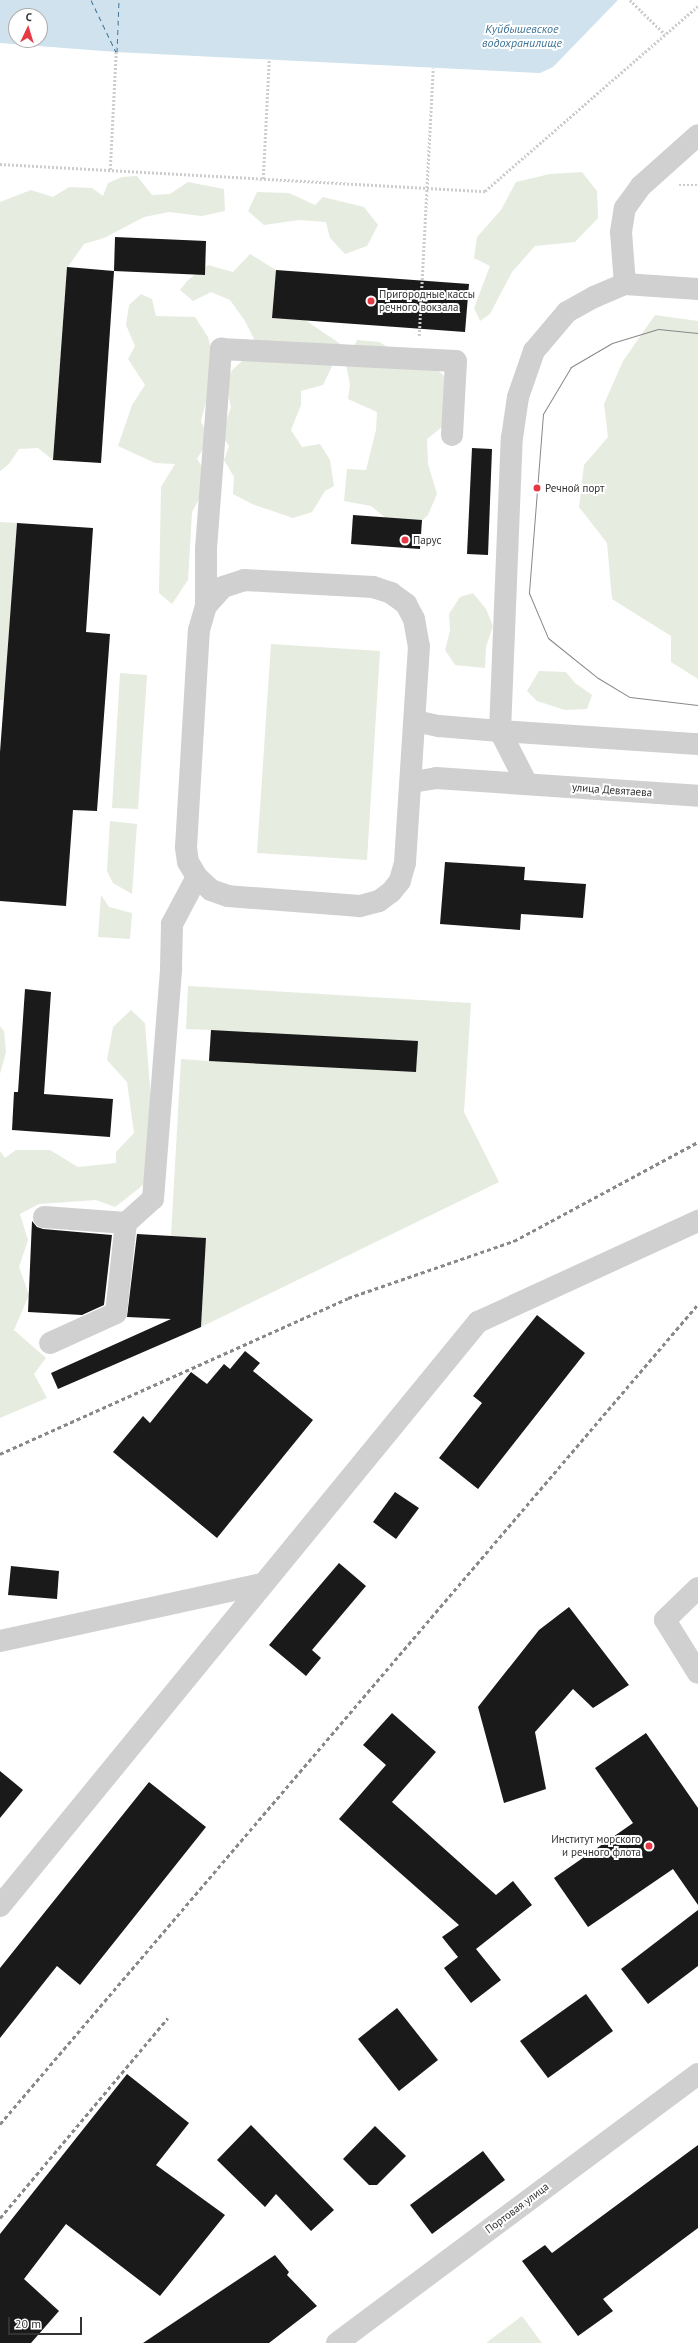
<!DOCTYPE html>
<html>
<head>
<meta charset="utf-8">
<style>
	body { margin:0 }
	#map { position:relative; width:698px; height:2343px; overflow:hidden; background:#fff; font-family:"PT Sans",sans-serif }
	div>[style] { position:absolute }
	.green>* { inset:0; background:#e6ecdf }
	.water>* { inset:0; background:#cfe2ee }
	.ferry>* { height:1px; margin-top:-0.5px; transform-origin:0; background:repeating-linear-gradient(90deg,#3f7597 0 5px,transparent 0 9px) }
	.building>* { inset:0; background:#1a1a1a }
	.path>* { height:2.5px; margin-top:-1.25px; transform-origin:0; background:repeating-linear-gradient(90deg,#cdcdcd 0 2px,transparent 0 4px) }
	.minor>* { height:22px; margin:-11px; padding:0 11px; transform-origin:11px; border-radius:11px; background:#d0d0d0 }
	.tram>* { height:1px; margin:-0.5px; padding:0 0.5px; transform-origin:0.5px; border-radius:0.5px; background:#888 }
	.rail>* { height:3px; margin-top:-1.5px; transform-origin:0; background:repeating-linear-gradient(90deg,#888 0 4px,transparent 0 7px) }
	.dots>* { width:11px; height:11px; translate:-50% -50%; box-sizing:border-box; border:2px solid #fff; border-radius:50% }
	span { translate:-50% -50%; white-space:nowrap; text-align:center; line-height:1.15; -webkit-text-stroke:4px #fff; paint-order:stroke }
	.poi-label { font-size:11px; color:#333 }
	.left { translate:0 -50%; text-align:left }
	.right { translate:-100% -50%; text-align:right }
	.street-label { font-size:11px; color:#333 }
	.water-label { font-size:12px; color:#3f7597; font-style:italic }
	.north { position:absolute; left:8px; top:8px; width:40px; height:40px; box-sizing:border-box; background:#fff; border:1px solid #adadad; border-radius:50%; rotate:4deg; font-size:11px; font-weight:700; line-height:16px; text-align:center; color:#333 }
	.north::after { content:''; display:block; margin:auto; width:14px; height:18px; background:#e63946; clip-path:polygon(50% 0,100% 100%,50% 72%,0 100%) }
	.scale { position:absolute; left:8px; top:2317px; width:74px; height:18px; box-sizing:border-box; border:2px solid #333; border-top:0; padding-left:5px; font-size:12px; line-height:14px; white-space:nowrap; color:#333; -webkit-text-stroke:3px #fff; paint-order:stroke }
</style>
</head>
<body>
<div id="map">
	<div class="green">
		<div style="clip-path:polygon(582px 172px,597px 191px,598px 218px,575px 242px,535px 246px,512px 272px,490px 314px,480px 321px,474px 308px,490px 266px,474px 258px,477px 237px,501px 210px,516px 182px,550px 174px)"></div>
		<div style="clip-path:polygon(137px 176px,152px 195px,170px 194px,188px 182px,224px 189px,225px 211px,202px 216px,169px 212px,144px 217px,104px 238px,84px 244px,67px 268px,53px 460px,38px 448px,19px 449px,9px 464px,0 471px,0 202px,31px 190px,53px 197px,69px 187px,92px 188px,103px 196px,108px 183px,122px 177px)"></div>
		<div style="clip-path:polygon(257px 192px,289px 193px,315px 205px,323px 197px,364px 207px,378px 225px,367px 246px,345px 254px,330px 238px,326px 222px,299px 220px,264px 225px,248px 211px)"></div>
		<div style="clip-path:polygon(250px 254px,276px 270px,272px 318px,305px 320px,342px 345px,323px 385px,301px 391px,301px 405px,291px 430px,302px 447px,320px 444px,330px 460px,334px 486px,325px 491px,312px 512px,293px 518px,252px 504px,233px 494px,234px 477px,224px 460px,229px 446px,221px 435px,231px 407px,226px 383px,232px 370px,258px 347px,245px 321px,230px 300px,211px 292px,193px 301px,180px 290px,188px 280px,208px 265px,233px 272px)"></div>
		<div style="clip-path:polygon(141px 294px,152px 299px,156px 316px,195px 317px,208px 337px,215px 367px,201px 421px,209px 439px,197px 459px,210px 479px,192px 512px,188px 580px,172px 604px,159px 593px,161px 487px,175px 464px,155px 463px,118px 446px,132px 405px,145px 385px,128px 359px,135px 346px,126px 325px,129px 305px)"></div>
		<div style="clip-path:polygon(655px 315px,698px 321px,698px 679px,671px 662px,671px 636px,612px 599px,607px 543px,579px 507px,584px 465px,608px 437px,604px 404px,623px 361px)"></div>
		<div style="clip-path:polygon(357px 340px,379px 342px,400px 354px,425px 358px,445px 377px,442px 427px,427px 439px,428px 464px,437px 494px,428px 515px,411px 531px,388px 520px,371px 506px,344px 501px,347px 469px,366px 470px,376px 430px,377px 412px,348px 399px,350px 385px,346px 364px)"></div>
		<div style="clip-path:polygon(0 522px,17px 523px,4px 700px,0 700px)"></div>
		<div style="clip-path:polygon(473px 593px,486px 609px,493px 626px,486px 647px,485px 668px,455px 665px,445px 650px,450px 631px,449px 614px,460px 597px)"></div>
		<div style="clip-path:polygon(271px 644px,380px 651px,367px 860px,257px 853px)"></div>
		<div style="clip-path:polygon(539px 671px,566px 672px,575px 683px,592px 695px,587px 709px,565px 710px,537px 701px,527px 691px)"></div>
		<div style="clip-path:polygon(120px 673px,147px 675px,138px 809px,112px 808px)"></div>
		<div style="clip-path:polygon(110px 821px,137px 824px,132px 894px,113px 883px,107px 871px)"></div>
		<div style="clip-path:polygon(101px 895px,109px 907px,132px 913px,130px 939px,98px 937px)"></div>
		<div style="clip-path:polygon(188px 986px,471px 1003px,464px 1112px,499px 1182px,201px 1327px,206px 1238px,171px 1236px,181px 1059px,209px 1061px,211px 1030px,186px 1029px)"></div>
		<div style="clip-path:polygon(131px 1010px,145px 1023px,151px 1100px,152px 1162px,142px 1186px,115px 1207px,96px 1200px,39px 1204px,20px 1214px,28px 1240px,19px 1267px,29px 1295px,14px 1330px,46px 1358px,34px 1374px,47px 1398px,0 1418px,0 1151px,5px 1158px,16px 1150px,50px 1150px,78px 1167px,116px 1163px,116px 1152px,134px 1133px,127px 1082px,107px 1060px,113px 1027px)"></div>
		<div style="clip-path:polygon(0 1026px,4px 1031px,6px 1052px,0 1074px)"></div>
		<div style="clip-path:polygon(522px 2316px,542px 2343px,486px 2343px)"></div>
	</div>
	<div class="water">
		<div style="clip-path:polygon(evenodd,0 0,618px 0,553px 67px,540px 73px,116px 52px,0 43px,0 0,16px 16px,40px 16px,40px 40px,16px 40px,16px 16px)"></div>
	</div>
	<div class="ferry">
		<div style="left:91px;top:0;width:58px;rotate:64.3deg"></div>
		<div style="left:117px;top:52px;width:52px;rotate:-87.8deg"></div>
	</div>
	<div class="building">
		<div style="clip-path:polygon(115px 237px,206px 241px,205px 275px,114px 271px)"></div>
		<div style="clip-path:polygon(67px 267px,114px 271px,101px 463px,53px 460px)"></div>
		<div style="clip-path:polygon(276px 270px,469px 284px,465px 332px,272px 318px)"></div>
		<div style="clip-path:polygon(472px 448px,492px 449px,488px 555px,467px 554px)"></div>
		<div style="clip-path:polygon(353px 515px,422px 520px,420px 549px,351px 544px)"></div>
		<div style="clip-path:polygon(17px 523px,93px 528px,86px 632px,110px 634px,97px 811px,73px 810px,66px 906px,0 901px,0 752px)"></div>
		<div style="clip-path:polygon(445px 862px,525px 867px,524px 880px,586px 884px,583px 918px,521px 914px,520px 930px,440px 924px)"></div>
		<div style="clip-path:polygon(25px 989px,51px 992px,44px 1094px,113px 1099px,110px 1137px,12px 1130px,14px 1092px,18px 1092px)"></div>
		<div style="clip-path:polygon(211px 1030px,418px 1041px,416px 1072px,209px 1061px)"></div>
		<div style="clip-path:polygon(32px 1221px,37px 1227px,43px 1229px,112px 1235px,104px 1305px,82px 1315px,28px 1312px)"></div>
		<div style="clip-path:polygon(137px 1234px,206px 1238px,201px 1327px,58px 1389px,51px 1373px,171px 1319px,127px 1317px)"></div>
		<div style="clip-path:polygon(537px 1315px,585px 1353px,478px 1489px,439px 1458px,482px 1403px,473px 1396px)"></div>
		<div style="clip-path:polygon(245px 1351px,260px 1363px,253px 1371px,313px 1420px,217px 1538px,113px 1452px,143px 1416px,150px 1423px,191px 1372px,207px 1384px,224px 1364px,230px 1369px)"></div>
		<div style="clip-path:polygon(395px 1492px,419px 1508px,396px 1539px,373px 1522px)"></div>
		<div style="clip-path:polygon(339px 1563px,366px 1586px,312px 1650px,321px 1658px,306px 1676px,269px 1645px)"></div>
		<div style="clip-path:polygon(11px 1566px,59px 1571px,57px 1599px,8px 1595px)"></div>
		<div style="clip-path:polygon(569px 1607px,629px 1685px,593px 1708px,573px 1689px,535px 1732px,546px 1789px,504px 1803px,478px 1707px,539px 1630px)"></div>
		<div style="clip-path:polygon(392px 1713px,436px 1752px,392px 1802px,496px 1895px,513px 1881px,532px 1905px,476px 1949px,501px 1980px,471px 2003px,444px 1968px,458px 1957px,442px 1937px,459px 1925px,339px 1819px,386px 1765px,363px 1745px)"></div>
		<div style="clip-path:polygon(646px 1733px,698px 1808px,698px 1905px,673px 1869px,588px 1927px,554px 1878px,633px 1823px,595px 1768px)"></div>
		<div style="clip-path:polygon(0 1771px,23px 1790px,0 1818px)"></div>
		<div style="clip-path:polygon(149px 1782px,206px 1827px,80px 1985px,57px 1966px,0 2038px,0 1968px)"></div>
		<div style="clip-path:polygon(698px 1910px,698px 1966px,648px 2004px,621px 1969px)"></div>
		<div style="clip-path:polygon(586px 1994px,613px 2031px,548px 2078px,520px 2041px)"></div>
		<div style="clip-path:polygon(397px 2008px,438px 2060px,399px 2091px,358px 2039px)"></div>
		<div style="clip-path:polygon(127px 2074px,189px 2123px,156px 2165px,225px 2215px,160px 2296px,66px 2224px,24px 2279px,59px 2311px,31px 2343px,0 2343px,0 2234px)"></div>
		<div style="clip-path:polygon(251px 2125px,334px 2210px,311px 2231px,276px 2194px,265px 2207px,217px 2160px)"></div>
		<div style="clip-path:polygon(375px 2126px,406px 2156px,377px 2185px,369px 2185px,343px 2159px)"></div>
		<div style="clip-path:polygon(698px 2145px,698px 2228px,603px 2299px,613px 2311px,578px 2336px,522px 2261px,545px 2245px,552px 2253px)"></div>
		<div style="clip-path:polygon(483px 2151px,505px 2180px,432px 2234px,410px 2205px)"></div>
		<div style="clip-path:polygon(275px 2255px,289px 2272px,287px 2275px,317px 2306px,269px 2343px,143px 2343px)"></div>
	</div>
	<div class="path">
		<div style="left:630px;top:0;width:49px;rotate:44.2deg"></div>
		<div style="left:0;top:164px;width:486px;rotate:3.2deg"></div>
		<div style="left:485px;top:191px;width:282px;rotate:-41deg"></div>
		<div style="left:110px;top:170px;width:118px;rotate:-87.1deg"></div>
		<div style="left:263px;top:179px;width:119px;rotate:-87.1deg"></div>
		<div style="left:679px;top:185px;width:19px"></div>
		<div style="left:419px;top:336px;width:268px;rotate:-87deg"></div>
	</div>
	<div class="minor">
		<div style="left:625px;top:284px;width:52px;rotate:-94.4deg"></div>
		<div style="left:621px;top:232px;width:24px;rotate:-81deg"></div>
		<div style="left:625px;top:208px;width:27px;rotate:-54deg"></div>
		<div style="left:641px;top:186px;width:76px;rotate:-41.8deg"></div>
		<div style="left:244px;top:580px;width:129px;rotate:3.1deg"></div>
		<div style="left:373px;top:587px;width:19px;rotate:18deg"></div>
		<div style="left:391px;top:593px;width:19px;rotate:36deg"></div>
		<div style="left:406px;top:604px;width:17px;rotate:62deg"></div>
		<div style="left:414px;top:619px;width:27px;rotate:80deg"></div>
		<div style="left:419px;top:646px;width:217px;rotate:93.7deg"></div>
		<div style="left:405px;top:863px;width:19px;rotate:106deg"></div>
		<div style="left:400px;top:881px;width:14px;rotate:129deg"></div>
		<div style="left:391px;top:892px;width:15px;rotate:143deg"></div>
		<div style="left:379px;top:901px;width:20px;rotate:165deg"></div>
		<div style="left:360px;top:906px;width:132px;rotate:-175.7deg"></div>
		<div style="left:228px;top:896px;width:18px;rotate:-161deg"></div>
		<div style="left:211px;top:890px;width:19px;rotate:-137deg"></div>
		<div style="left:197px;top:877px;width:17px;rotate:-121deg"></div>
		<div style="left:188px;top:862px;width:15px;rotate:-98deg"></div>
		<div style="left:186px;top:847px;width:217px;rotate:-86.6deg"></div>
		<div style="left:199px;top:630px;width:25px;rotate:-74deg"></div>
		<div style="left:206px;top:606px;width:25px;rotate:-48deg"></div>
		<div style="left:223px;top:587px;width:22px;rotate:-18deg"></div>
		<div style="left:206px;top:606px;width:57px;rotate:-90deg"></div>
		<div style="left:206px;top:549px;width:201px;rotate:-85.7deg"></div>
		<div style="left:221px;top:349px;width:235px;rotate:2.9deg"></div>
		<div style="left:456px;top:361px;width:74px;rotate:93.1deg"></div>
		<div style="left:415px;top:721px;width:25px;rotate:12deg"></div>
		<div style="left:439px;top:726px;width:61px;rotate:4.7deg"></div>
		<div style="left:500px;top:731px;width:198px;rotate:3.8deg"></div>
		<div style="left:412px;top:782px;width:24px;rotate:-9deg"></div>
		<div style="left:436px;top:778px;width:263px;rotate:3.9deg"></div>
		<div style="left:527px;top:784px;width:59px;rotate:-117deg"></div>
		<div style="left:500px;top:731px;width:293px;rotate:-87.7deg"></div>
		<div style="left:512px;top:438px;width:41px;rotate:-81.7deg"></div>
		<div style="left:518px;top:397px;width:49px;rotate:-70.8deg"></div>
		<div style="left:534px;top:351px;width:51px;rotate:-49.8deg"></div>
		<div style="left:567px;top:312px;width:31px;rotate:-29deg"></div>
		<div style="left:594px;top:297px;width:34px;rotate:-23deg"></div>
		<div style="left:625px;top:284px;width:73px;rotate:3.9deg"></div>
		<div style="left:44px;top:1217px;width:82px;rotate:4.2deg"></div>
		<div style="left:50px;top:1343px;width:72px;rotate:-24.4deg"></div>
		<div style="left:116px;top:1313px;width:91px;rotate:-83.7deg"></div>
		<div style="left:126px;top:1223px;width:36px;rotate:-42deg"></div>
		<div style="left:153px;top:1199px;width:232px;rotate:-85.5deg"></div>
		<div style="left:171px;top:968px;width:44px;rotate:-88.7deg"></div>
		<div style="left:172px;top:924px;width:53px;rotate:-62deg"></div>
		<div style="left:698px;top:1588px;width:46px;rotate:135.9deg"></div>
		<div style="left:665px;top:1620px;width:62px;rotate:58.1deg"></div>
		<div style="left:0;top:1641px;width:268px;rotate:-12.3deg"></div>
		<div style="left:0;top:1906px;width:755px;rotate:-50.7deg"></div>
		<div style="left:478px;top:1322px;width:242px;rotate:-24.7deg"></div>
		<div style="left:337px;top:2343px;width:450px;rotate:-36.7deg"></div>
	</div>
	<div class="tram">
		<div style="left:698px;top:333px;width:40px;rotate:-174.3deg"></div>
		<div style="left:658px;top:329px;width:48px;rotate:163.1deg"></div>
		<div style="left:612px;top:343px;width:48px;rotate:149.7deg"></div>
		<div style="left:571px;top:367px;width:55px;rotate:120.8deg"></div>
		<div style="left:543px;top:414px;width:180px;rotate:94.5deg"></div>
		<div style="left:529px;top:593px;width:49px;rotate:67.1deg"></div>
		<div style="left:548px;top:638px;width:64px;rotate:38.7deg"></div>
		<div style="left:598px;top:678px;width:37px;rotate:31deg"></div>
		<div style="left:630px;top:697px;width:68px;rotate:6.7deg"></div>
	</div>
	<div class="rail">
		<div style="left:0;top:1454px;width:381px;rotate:-24.1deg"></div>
		<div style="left:348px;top:1298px;width:176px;rotate:-19deg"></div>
		<div style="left:514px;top:1241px;width:209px;rotate:-28.3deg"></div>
		<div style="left:0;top:2124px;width:1077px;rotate:-49.59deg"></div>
		<div style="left:0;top:2218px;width:261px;rotate:-50deg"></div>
	</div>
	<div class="dots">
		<div style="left:371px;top:301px;background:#e63946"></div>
		<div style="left:537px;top:488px;background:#e63946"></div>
		<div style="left:405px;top:540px;background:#e63946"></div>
		<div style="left:649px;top:1846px;background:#e63946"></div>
	</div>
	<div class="poi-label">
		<span class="left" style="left:379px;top:301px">Пригородные кассы<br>речного вокзала</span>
		<span class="left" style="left:545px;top:488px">Речной порт</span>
		<span class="left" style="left:413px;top:540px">Парус</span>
		<span class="right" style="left:641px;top:1846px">Институт морского<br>и речного флота</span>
	</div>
	<div class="street-label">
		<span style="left:612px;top:790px;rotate:4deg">улица Девятаева</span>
		<span style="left:517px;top:2208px;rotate:-37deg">Портовая улица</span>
	</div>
	<div class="water-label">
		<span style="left:522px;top:36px">Куйбышевское<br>водохранилище</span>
	</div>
	<div class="north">С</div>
	<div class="scale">20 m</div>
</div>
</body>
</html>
